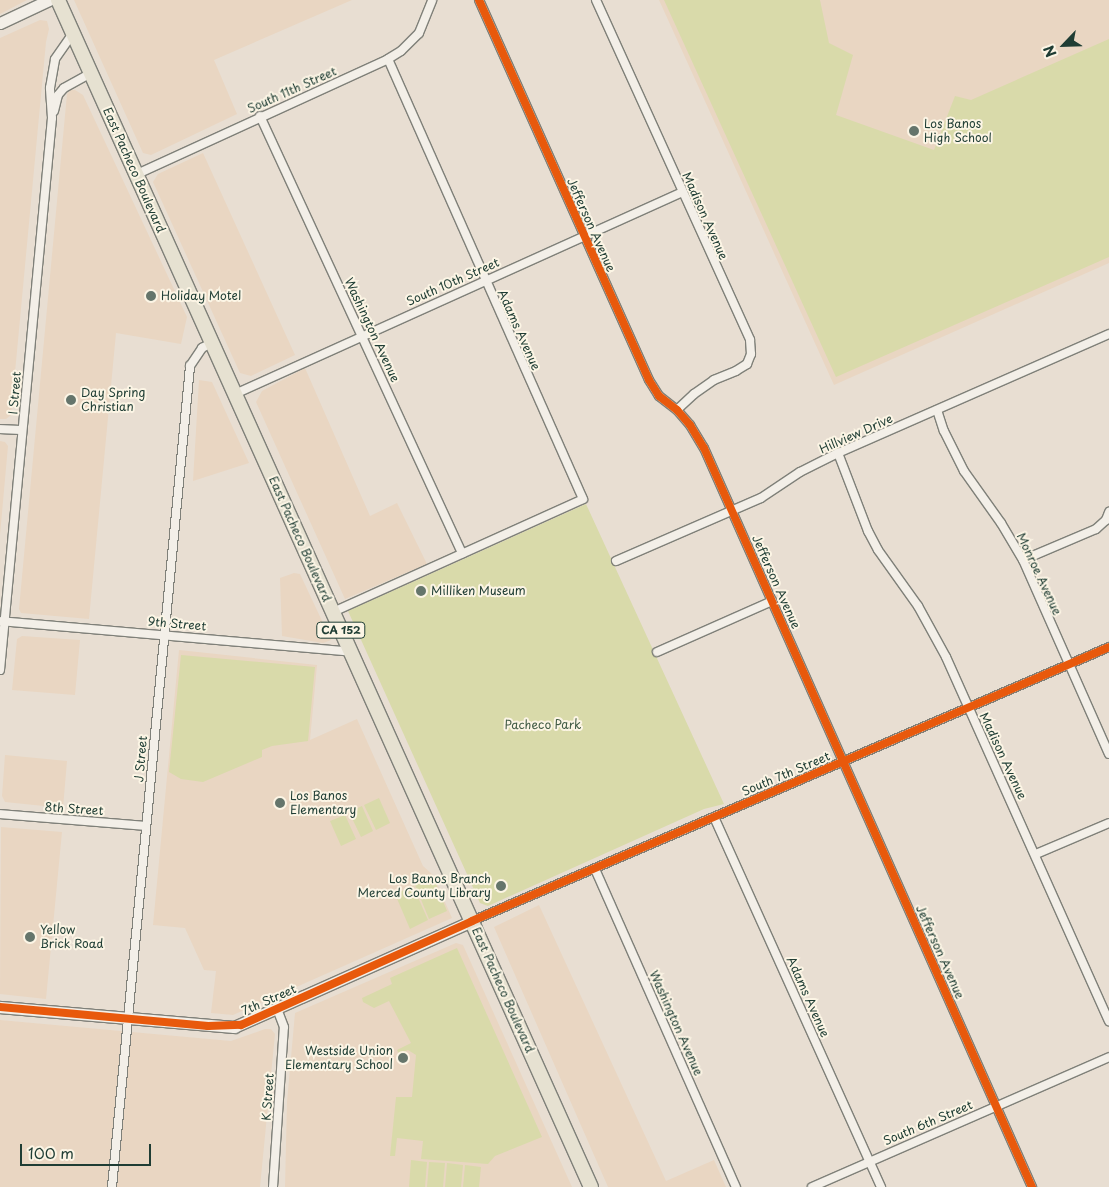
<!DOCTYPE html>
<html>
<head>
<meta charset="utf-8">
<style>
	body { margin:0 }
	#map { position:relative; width:1109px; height:1187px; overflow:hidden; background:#e8ded2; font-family:"Playpen Sans",sans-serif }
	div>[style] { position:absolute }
	.built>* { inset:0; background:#e9d6c2 }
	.green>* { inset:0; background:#d9daaa }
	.roads { filter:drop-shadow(1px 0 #7f8079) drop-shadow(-1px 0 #7f8079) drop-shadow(0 1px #7f8079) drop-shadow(0 -1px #7f8079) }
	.street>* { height:8px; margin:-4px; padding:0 4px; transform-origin:4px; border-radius:4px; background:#f3efe8 }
	.secondary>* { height:11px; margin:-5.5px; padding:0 5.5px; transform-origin:5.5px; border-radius:5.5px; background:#f3efe8 }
	.highway>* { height:14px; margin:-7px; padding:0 7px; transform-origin:7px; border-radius:7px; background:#e6e1d1 }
	.cycleway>* { height:8px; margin:-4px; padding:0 4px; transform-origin:4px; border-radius:4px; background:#e8590c }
	.dots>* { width:14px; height:14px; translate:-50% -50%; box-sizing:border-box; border:2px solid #fcf5e5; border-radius:50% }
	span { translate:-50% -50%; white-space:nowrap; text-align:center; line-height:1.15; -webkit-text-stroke:4px #fcf5e5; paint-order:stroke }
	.shield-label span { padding:1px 4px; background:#fcf5e5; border:1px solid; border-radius:4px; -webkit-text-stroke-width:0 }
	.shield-label { font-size:11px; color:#1f3d34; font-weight:700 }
	.street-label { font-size:12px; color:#1f3d34 }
	.poi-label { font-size:12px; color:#1f3d34 }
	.left { translate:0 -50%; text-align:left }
	.right { translate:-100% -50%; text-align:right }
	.park-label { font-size:12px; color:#425c45 }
	.north { position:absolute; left:1039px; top:20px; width:50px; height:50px; -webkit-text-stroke:4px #fcf5e5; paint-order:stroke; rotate:246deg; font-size:14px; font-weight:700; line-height:20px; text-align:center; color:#1f3d34 }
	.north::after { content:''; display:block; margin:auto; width:18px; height:22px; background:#1f3d34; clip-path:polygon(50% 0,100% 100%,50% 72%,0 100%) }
	.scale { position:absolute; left:20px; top:1144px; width:131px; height:22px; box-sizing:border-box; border:2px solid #1f3d34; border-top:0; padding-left:6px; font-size:15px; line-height:18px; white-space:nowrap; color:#1f3d34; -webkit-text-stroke:4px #fcf5e5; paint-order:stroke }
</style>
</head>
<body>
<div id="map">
	<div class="built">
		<div style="clip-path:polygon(0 0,27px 0,0 14px)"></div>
		<div style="clip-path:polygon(74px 0,352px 0,214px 60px,237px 114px,151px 155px,143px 153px)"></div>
		<div style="clip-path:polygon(659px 0,1109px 0,1109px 263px,834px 385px)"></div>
		<div style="clip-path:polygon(40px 20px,47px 21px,49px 29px,46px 42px,11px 415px,6px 419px,0 419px,0 38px)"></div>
		<div style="clip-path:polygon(70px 90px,75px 90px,83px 95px,187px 317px,181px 344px,116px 333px,89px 619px,21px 613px,19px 609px,67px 94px)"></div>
		<div style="clip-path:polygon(203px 153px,295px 355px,251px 376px,240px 373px,153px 182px,158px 174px)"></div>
		<div style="clip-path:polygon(305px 368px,370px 516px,397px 503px,427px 564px,345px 599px,256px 402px,262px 391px)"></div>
		<div style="clip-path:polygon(199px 380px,212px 382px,249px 463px,193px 481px)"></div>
		<div style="clip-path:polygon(0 441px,5px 442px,8px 446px,0 535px)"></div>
		<div style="clip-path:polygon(294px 573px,300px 574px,331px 640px,323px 643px,282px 636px,280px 578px)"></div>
		<div style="clip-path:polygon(22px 636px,80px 640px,75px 695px,12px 690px,17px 639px)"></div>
		<div style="clip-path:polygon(179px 650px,317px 665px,310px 740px,357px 719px,423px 866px,433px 875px,452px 918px,233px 1015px,211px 1013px,216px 971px,204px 970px,185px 928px,153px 925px)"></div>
		<div style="clip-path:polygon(5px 755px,67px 761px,63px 808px,5px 802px,2px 796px)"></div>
		<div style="clip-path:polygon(1px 827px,62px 832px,46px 999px,0 994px)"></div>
		<div style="clip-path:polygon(539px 905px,666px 1181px,714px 1160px,726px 1187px,608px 1187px,494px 927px)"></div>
		<div style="clip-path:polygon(456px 943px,463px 945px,572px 1187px,285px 1187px,287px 1102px,295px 1013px)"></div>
		<div style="clip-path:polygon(0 1020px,231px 1041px,265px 1029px,271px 1029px,275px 1034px,260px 1187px,0 1187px)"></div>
	</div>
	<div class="green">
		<div style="clip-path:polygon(664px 0,820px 0,829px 43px,853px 55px,836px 115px,934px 150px,955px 96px,971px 100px,1109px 39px,1109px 257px,836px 377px)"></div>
		<div style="clip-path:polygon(586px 504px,724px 804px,704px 809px,488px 906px,480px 903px,348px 611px)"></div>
		<div style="clip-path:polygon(181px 655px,315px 667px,308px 741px,272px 746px,262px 750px,262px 757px,203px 782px,181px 779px,169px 772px)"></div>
		<div style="clip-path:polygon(379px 798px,390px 823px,376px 830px,364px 805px)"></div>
		<div style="clip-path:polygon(362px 806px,373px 831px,361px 837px,349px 812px)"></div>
		<div style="clip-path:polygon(345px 815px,356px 839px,341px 846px,330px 821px)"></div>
		<div style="clip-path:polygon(433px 877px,447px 911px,429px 919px,415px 885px)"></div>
		<div style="clip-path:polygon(413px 886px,428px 920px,410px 929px,395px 894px)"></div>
		<div style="clip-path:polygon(457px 948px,542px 1137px,495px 1156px,488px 1164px,421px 1159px,423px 1141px,397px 1138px,395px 1156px,390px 1156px,396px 1097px,412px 1097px,416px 1055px,408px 1050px,399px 1054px,397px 1050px,411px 1043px,389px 1001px,374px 1008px,363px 1002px,362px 998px,392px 984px,390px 978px)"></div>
		<div style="clip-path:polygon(411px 1160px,427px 1162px,425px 1187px,409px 1187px)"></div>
		<div style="clip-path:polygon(429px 1162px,445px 1163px,443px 1187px,427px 1187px)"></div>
		<div style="clip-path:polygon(447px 1163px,463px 1165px,461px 1187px,445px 1187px)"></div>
		<div style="clip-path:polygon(465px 1165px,481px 1167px,479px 1187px,463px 1187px)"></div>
	</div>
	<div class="roads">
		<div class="street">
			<div style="left:479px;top:0;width:416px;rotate:65.9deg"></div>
			<div style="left:649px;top:380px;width:19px;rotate:58deg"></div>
			<div style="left:659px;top:396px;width:23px;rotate:38deg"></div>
			<div style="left:677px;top:410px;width:20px;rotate:49deg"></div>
			<div style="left:690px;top:425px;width:27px;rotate:59deg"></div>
			<div style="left:704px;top:448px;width:809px;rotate:66.07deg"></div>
			<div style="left:596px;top:0;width:373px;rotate:65.6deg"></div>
			<div style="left:750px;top:340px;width:14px;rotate:86deg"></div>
			<div style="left:751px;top:354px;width:11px;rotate:112deg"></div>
			<div style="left:747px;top:364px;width:13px;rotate:148deg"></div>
			<div style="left:736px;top:371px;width:24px;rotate:158deg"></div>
			<div style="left:714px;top:380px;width:24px;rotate:145deg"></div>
			<div style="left:694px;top:394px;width:23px;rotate:137deg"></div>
			<div style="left:54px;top:111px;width:16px;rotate:-76deg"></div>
			<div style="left:58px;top:95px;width:9px;rotate:-49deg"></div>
			<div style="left:64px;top:88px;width:31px;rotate:-29deg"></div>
			<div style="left:260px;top:116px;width:482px;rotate:65.2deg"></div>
			<div style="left:135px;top:175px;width:278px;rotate:-24.6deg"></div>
			<div style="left:388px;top:59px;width:15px;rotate:-32deg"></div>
			<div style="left:401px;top:51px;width:25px;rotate:-45deg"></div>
			<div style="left:419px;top:33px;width:35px;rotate:-68deg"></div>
			<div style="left:235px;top:394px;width:491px;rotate:-24.3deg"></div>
			<div style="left:937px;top:410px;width:22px;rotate:72deg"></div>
			<div style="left:944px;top:431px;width:45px;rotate:63.4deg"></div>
			<div style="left:964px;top:471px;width:64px;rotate:54.6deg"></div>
			<div style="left:1001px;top:523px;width:43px;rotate:59.3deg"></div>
			<div style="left:1023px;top:560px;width:212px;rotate:66.1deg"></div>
			<div style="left:0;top:429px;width:22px;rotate:3deg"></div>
			<div style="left:838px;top:453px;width:84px;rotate:69deg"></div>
			<div style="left:868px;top:531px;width:21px;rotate:62deg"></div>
			<div style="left:878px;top:550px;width:69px;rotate:54.5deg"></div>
			<div style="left:918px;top:606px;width:58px;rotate:61.2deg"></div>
			<div style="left:946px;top:657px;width:399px;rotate:65.9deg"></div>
			<div style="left:1023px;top:560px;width:79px;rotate:-23deg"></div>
			<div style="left:1096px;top:529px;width:13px;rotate:-42deg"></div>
			<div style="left:1106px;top:520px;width:9px;rotate:-69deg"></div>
			<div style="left:616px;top:561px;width:158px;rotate:-23.5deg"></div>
			<div style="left:761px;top:498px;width:47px;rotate:-33.7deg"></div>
			<div style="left:800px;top:472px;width:42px;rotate:-26.6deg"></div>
			<div style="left:838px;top:453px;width:296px;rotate:-23.7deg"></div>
			<div style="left:333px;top:612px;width:274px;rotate:-24.3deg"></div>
			<div style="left:583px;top:499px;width:481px;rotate:-113.9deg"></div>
			<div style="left:0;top:621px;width:352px;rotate:5deg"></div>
			<div style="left:657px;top:652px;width:126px;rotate:-23.9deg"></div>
			<div style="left:0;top:670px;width:554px;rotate:-84.62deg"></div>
			<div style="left:52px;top:118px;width:30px;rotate:-94deg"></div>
			<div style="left:50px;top:88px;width:29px;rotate:-80deg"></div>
			<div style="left:55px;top:59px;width:32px;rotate:-55deg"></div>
			<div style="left:0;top:814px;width:146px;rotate:4.7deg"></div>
			<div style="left:714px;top:817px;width:406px;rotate:65.7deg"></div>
			<div style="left:1036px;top:854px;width:79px;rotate:-23deg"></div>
			<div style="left:595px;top:869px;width:348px;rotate:66.1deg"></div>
			<div style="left:472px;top:921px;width:693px;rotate:-23.27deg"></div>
			<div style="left:112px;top:1187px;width:825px;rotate:-84.57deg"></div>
			<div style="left:190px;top:366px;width:22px;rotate:-56deg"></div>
			<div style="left:202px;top:348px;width:10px;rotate:-29deg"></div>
			<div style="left:273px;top:1187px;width:160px;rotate:-86.1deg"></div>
			<div style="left:284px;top:1027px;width:19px;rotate:-111deg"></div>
			<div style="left:812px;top:1187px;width:324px;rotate:-23.6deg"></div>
		</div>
		<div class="secondary">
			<div style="left:0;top:23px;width:54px;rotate:-25.1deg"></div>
			<div style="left:0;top:1007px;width:235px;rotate:4.9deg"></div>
			<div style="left:234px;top:1027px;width:261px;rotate:-24deg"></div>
		</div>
		<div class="highway">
			<div style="left:58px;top:0;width:1301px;rotate:65.82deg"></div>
		</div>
	</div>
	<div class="cycleway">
		<div style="left:479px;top:0;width:416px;rotate:65.9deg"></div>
		<div style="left:649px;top:380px;width:19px;rotate:58deg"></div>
		<div style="left:659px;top:396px;width:23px;rotate:38deg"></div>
		<div style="left:677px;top:410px;width:20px;rotate:49deg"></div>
		<div style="left:690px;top:425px;width:27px;rotate:59deg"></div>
		<div style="left:704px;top:448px;width:809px;rotate:66.07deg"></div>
		<div style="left:0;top:1007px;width:209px;rotate:5.2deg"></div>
		<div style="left:208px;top:1026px;width:33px;rotate:-2deg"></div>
		<div style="left:241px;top:1025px;width:253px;rotate:-24.2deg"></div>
		<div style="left:472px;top:921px;width:693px;rotate:-23.27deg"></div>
	</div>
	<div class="dots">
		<div style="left:914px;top:131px;background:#65756b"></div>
		<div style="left:151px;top:296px;background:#65756b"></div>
		<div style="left:71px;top:400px;background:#65756b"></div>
		<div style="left:421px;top:591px;background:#65756b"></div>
		<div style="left:280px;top:803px;background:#65756b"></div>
		<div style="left:501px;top:886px;background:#65756b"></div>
		<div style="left:30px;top:937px;background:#65756b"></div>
		<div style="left:403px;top:1058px;background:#65756b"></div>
	</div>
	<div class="shield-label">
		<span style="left:341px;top:630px">CA 152</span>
	</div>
	<div class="street-label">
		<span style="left:292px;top:90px;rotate:-24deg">South 11th Street</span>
		<span style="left:134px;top:170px;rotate:66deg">East Pacheco Boulevard</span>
		<span style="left:705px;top:216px;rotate:66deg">Madison Avenue</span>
		<span style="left:591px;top:225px;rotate:66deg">Jefferson Avenue</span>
		<span style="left:453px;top:282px;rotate:-24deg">South 10th Street</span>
		<span style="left:372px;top:330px;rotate:65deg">Washington Avenue</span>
		<span style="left:519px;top:330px;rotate:66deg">Adams Avenue</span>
		<span style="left:15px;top:393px;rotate:-85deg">I Street</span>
		<span style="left:856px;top:434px;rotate:-24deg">Hillview Drive</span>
		<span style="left:300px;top:539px;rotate:66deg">East Pacheco Boulevard</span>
		<span style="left:1039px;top:574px;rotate:65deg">Monroe Avenue</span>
		<span style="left:776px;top:582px;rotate:66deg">Jefferson Avenue</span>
		<span style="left:177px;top:624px;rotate:5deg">9th Street</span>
		<span style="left:1003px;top:756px;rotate:65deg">Madison Avenue</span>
		<span style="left:141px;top:759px;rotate:-85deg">J Street</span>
		<span style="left:786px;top:774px;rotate:-23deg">South 7th Street</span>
		<span style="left:74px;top:809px;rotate:4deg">8th Street</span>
		<span style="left:940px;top:952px;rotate:66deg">Jefferson Avenue</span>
		<span style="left:503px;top:990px;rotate:66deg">East Pacheco Boulevard</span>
		<span style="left:808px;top:997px;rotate:66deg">Adams Avenue</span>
		<span style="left:269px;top:1000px;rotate:-24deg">7th Street</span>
		<span style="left:676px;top:1023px;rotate:66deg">Washington Avenue</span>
		<span style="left:268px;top:1097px;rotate:-86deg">K Street</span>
		<span style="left:928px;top:1123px;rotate:-23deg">South 6th Street</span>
	</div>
	<div class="poi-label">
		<span class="left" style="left:924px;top:131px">Los Banos<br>High School</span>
		<span class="left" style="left:161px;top:296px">Holiday Motel</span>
		<span class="left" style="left:81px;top:400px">Day Spring<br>Christian</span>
		<span class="left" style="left:431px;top:591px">Milliken Museum</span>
		<span class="left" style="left:290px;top:803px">Los Banos<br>Elementary</span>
		<span class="right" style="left:491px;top:886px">Los Banos Branch<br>Merced County Library</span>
		<span class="left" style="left:40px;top:937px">Yellow<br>Brick Road</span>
		<span class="right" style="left:393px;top:1058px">Westside Union<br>Elementary School</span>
	</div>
	<div class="park-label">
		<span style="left:543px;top:725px">Pacheco Park</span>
	</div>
	<div class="north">N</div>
	<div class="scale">100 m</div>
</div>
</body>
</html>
